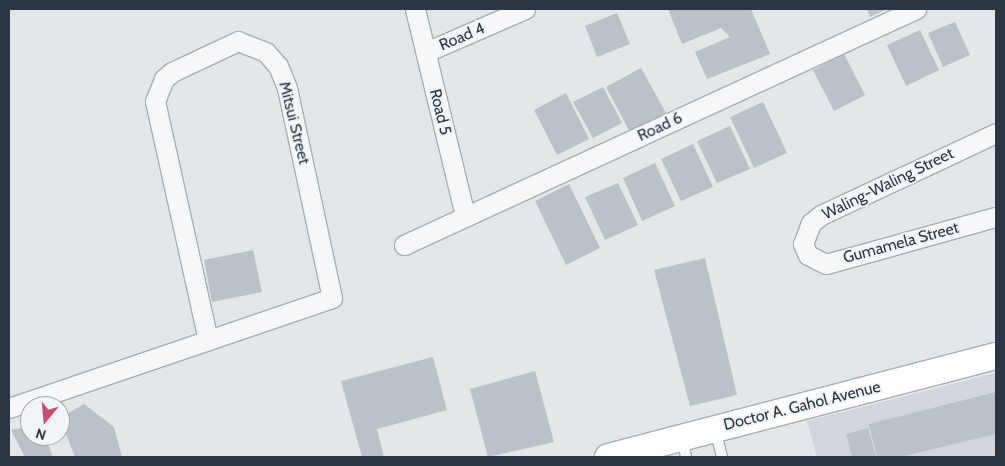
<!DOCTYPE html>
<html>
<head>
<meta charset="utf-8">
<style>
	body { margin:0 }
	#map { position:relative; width:1005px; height:466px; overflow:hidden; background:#e2e7ea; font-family:Cabin,sans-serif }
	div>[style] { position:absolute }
	.built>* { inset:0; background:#d1d6dc }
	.building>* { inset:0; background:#bac1c7 }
	.roads { filter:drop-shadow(1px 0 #a7aeb4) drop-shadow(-1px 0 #a7aeb4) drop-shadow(0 1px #a7aeb4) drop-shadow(0 -1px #a7aeb4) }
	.service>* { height:10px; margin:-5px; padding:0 5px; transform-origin:5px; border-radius:5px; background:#f5f7f9 }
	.minor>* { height:19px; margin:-9.5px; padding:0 9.5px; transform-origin:9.5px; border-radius:9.5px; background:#f5f7f9 }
	.secondary>* { height:26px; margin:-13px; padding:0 13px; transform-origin:13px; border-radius:13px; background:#fff }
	span { translate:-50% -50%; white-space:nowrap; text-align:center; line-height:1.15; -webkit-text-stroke:4px #f2f5f8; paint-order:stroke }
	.street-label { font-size:16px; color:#2b3642 }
	.frame { position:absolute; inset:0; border:10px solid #2b3642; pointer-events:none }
	.north { position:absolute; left:20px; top:396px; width:50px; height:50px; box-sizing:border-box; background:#f2f5f8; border:1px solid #a2a9af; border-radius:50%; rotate:197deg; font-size:14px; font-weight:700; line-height:20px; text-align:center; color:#2b3642 }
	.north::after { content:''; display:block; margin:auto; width:18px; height:22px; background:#ca4d71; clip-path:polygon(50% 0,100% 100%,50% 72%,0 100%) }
</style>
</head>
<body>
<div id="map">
	<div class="built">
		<div style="clip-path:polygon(996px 373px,996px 457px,817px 457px,807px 421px)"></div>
	</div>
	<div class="building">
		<div style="clip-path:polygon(668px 9px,751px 9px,770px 54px,707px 79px,695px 52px,730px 37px,721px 28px,682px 44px)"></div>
		<div style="clip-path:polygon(867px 9px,887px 9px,870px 17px)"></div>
		<div style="clip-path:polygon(617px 13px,630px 44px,597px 57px,585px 26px)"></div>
		<div style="clip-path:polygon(955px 22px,970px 55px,943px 67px,928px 33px)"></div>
		<div style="clip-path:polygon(920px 30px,939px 70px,906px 86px,887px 45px)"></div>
		<div style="clip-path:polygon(844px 54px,865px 95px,834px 111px,813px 70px)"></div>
		<div style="clip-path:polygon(641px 68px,666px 113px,630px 132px,606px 87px)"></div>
		<div style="clip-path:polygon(603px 87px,622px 123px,593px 138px,573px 102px)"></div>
		<div style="clip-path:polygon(566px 93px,589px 139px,557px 155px,534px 110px)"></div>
		<div style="clip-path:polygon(763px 102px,787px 153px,754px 168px,730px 117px)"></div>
		<div style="clip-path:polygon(730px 126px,750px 169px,717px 183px,697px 141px)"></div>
		<div style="clip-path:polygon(693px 144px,713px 187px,681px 201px,661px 159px)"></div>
		<div style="clip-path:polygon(655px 163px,675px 206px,642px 221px,623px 178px)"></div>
		<div style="clip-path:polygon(618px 183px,638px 225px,605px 240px,585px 197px)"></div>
		<div style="clip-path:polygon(569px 184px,600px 248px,566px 265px,535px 201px)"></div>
		<div style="clip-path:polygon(253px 250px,262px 292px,212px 302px,204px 260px)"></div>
		<div style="clip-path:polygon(705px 258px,737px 395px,690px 406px,654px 270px)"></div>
		<div style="clip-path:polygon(433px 357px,447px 410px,377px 429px,384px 457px,362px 457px,341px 381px)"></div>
		<div style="clip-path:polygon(535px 371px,554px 442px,488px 457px,470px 389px)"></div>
		<div style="clip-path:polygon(996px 392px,996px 434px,900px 457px,877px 457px,869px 424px)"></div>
		<div style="clip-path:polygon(84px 404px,114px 427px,122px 457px,75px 457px,60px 418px)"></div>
		<div style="clip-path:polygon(30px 426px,30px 436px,45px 436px,53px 457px,25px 457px,11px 430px)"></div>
		<div style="clip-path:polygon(868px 428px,876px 457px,852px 457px,846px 434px)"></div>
	</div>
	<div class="roads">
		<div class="service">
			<div style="left:715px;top:429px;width:29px;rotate:76deg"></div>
			<div style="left:682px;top:438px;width:19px;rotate:78deg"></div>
		</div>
		<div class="minor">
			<div style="left:415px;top:9px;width:213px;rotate:76.4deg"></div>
			<div style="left:426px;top:52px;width:108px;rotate:-23.5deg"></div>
			<div style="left:996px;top:133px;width:193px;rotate:154.9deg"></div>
			<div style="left:821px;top:215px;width:13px;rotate:141deg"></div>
			<div style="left:811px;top:223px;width:22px;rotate:111deg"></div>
			<div style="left:803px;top:244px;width:12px;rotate:66deg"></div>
			<div style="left:808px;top:255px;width:20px;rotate:27deg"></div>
			<div style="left:826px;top:264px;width:176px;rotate:-15.5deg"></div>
			<div style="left:404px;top:245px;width:564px;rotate:-24.75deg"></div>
			<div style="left:9px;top:408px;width:341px;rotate:-18.8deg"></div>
			<div style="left:332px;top:298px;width:215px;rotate:-102.1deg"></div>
			<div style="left:287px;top:88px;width:24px;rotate:-112deg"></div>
			<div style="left:278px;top:66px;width:18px;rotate:-131deg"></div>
			<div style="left:266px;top:52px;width:30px;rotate:-159deg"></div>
			<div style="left:238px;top:41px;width:73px;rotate:154.8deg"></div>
			<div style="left:172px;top:72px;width:11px;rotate:139deg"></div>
			<div style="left:164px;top:79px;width:24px;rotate:112deg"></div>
			<div style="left:155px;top:101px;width:245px;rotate:77.5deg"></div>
		</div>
		<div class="secondary">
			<div style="left:608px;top:457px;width:401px;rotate:-14.6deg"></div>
		</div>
	</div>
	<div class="street-label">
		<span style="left:462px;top:37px;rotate:-23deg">Road 4</span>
		<span style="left:440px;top:112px;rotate:76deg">Road 5</span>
		<span style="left:294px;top:123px;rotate:76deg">Mitsui Street</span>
		<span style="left:660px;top:127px;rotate:-25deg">Road 6</span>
		<span style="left:888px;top:184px;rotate:-26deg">Waling-Waling Street</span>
		<span style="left:901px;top:243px;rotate:-15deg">Gumamela Street</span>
		<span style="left:802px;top:406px;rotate:-14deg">Doctor A. Gahol Avenue</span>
	</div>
	<div class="frame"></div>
	<div class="north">N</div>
</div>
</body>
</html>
